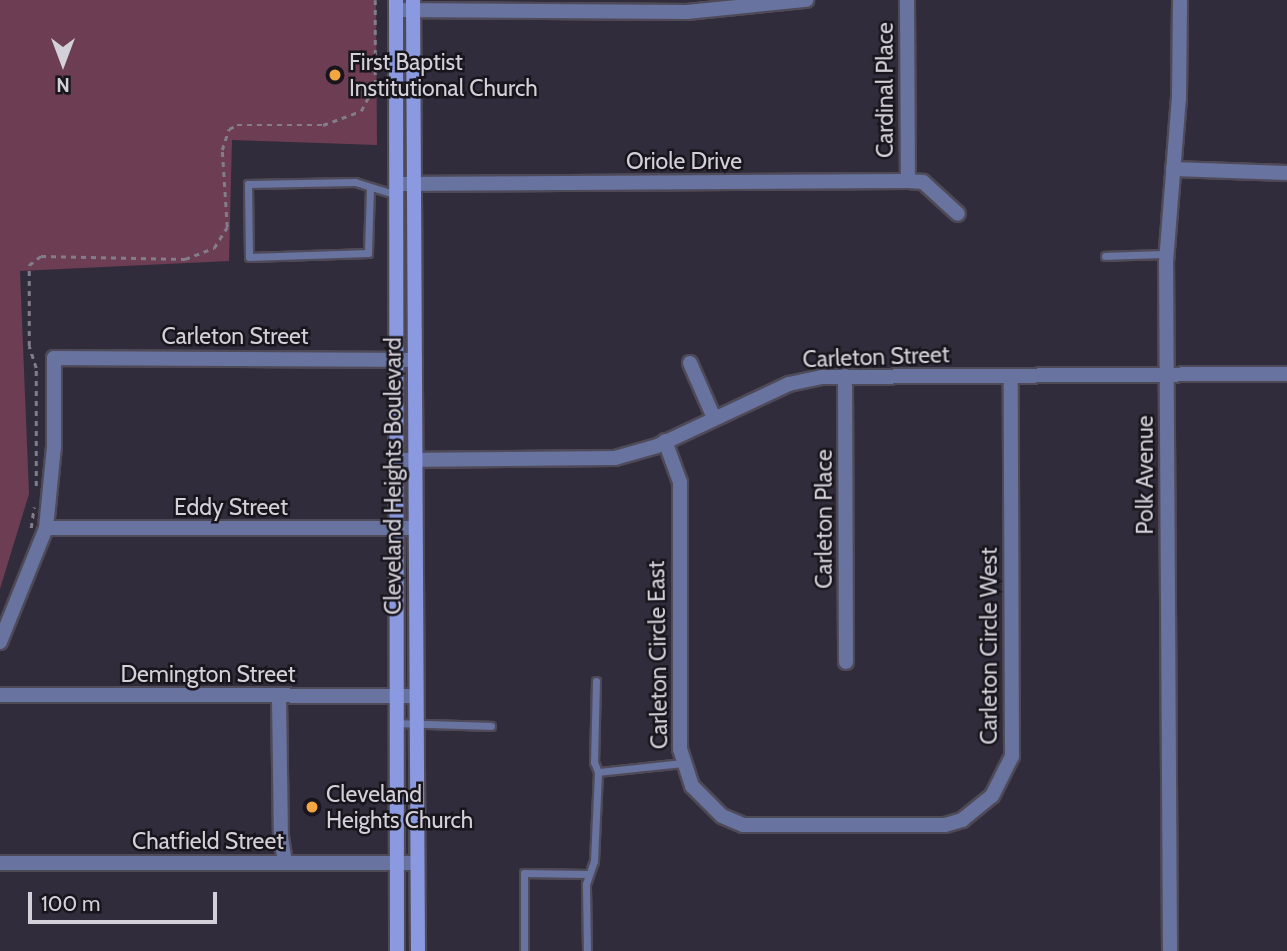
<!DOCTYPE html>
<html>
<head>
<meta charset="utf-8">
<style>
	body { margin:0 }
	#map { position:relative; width:1287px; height:951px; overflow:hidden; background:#312c3b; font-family:Cabin,sans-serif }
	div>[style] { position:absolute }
	.green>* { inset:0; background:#6d3d53 }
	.path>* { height:2.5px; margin-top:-1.25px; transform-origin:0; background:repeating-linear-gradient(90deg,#817d89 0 5px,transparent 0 10px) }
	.roads { filter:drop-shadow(2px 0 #4e4a57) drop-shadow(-2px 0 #4e4a57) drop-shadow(0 2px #4e4a57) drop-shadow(0 -2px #4e4a57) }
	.lane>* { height:7px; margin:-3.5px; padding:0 3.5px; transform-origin:3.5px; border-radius:3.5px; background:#6973a0 }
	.street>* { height:14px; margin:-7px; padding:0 7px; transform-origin:7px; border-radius:7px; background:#6973a0 }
	.secondary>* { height:14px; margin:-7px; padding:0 7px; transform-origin:7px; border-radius:7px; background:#8a99e0 }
	.dots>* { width:19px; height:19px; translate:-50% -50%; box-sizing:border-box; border:4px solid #18161c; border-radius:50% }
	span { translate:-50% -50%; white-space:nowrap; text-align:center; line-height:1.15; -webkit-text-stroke:5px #18161c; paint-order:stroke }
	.poi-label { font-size:23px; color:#d3d0d9 }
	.left { translate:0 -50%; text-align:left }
	.street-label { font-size:23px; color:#d3d0d9 }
	.north { position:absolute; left:28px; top:28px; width:70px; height:70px; -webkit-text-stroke:5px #18161c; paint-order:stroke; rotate:180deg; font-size:19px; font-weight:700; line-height:28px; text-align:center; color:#d3d0d9 }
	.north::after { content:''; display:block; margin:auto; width:24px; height:32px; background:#d3d0d9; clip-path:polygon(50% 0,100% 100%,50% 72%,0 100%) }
	.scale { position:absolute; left:28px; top:892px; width:189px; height:32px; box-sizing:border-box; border:4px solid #d3d0d9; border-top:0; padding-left:9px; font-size:21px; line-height:24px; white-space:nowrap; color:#d3d0d9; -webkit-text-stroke:5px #18161c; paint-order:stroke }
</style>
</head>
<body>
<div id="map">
	<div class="green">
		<div style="clip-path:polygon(0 0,376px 0,377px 145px,232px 140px,229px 261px,20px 271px,29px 494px,0 589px)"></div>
	</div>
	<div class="path">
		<div style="left:36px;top:486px;width:118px;rotate:-90deg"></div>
		<div style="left:36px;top:368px;width:23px;rotate:-108deg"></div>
		<div style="left:29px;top:346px;width:81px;rotate:-90deg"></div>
		<div style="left:29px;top:265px;width:15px;rotate:-37deg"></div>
		<div style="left:41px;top:256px;width:144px;rotate:1.2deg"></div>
		<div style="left:185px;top:259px;width:31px;rotate:-21deg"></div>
		<div style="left:214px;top:248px;width:25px;rotate:-58deg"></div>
		<div style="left:227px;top:227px;width:77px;rotate:-93.7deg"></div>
		<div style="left:222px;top:150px;width:22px;rotate:-72deg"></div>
		<div style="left:229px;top:129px;width:9px;rotate:-27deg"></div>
		<div style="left:237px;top:125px;width:86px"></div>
		<div style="left:323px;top:125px;width:40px;rotate:-20.2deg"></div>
		<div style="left:361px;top:111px;width:30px;rotate:-62deg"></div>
		<div style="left:375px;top:85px;width:85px;rotate:-90deg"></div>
		<div style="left:31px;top:528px;width:21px;rotate:-82deg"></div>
	</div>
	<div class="roads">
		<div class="lane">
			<div style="left:370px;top:188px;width:65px;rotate:91.8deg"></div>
			<div style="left:368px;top:253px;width:119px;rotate:178.1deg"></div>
			<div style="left:249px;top:257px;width:73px;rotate:-90.8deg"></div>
			<div style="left:248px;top:184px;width:107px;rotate:-1.1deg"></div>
			<div style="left:355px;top:182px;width:44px;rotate:17.2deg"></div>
			<div style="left:1105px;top:256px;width:61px;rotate:-1.9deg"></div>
			<div style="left:596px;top:681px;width:81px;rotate:91.4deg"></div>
			<div style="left:594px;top:762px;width:11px;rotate:68deg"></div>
			<div style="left:397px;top:723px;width:94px;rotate:1.8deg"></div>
			<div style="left:524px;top:951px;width:78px;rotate:-90deg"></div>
			<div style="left:524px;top:873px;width:63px;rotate:0.9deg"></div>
			<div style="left:587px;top:951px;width:67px;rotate:-90.9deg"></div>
			<div style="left:586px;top:884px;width:24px;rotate:-71deg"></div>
			<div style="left:594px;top:861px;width:89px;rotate:-87.4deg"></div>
			<div style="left:598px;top:772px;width:84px;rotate:-6.1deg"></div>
		</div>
		<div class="street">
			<div style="left:907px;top:0;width:181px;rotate:89.7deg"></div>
			<div style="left:396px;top:10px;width:291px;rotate:0.4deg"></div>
			<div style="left:687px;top:12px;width:120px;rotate:-5.8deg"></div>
			<div style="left:1173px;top:169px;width:114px;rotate:2deg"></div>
			<div style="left:398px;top:184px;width:510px;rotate:-0.34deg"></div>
			<div style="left:908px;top:181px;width:15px;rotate:4deg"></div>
			<div style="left:923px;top:182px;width:47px;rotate:42.4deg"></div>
			<div style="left:690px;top:363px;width:60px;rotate:66.4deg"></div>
			<div style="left:845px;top:376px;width:286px;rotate:89.8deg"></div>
			<div style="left:665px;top:441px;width:44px;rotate:69.9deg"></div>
			<div style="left:680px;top:482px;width:267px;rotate:90deg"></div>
			<div style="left:680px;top:749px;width:39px;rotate:72deg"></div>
			<div style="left:692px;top:786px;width:42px;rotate:45deg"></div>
			<div style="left:722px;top:816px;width:23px;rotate:23deg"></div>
			<div style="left:743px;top:825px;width:202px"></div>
			<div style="left:945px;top:825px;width:18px;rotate:-16deg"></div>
			<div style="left:962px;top:820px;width:38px;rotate:-39deg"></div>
			<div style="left:992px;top:796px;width:45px;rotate:-63.4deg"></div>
			<div style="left:1012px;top:756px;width:380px;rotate:-90.2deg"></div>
			<div style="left:399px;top:460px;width:216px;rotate:-0.5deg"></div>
			<div style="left:615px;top:458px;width:44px;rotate:-15.9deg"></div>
			<div style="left:657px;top:446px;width:146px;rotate:-25.2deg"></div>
			<div style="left:789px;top:384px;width:34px;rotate:-12deg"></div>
			<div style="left:822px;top:377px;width:465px;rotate:-0.4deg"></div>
			<div style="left:46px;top:528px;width:369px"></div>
			<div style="left:0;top:642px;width:123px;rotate:-68deg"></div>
			<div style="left:46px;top:528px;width:81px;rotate:-84.4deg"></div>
			<div style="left:54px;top:447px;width:89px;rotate:-90deg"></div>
			<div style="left:54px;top:358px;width:361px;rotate:0.3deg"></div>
			<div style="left:0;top:695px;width:416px;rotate:0.1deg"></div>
			<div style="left:279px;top:697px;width:140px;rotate:89.2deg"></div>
			<div style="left:281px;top:837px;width:26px;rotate:81deg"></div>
			<div style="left:0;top:863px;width:416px"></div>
			<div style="left:1170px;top:951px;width:689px;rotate:-90.33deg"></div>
			<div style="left:1166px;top:262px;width:165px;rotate:-85.5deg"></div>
			<div style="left:1179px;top:98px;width:98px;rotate:-89.4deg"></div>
		</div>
		<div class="secondary">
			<div style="left:396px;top:0;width:951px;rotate:89.94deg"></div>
			<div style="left:413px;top:0;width:951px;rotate:89.7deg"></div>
		</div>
	</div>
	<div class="dots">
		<div style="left:335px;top:75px;background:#f2a541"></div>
		<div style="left:312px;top:807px;background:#f2a541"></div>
	</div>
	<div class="poi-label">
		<span class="left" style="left:349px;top:75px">First Baptist<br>Institutional Church</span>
		<span class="left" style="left:326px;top:807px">Cleveland<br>Heights Church</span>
	</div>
	<div class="street-label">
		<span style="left:885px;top:90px;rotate:-90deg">Cardinal Place</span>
		<span style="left:684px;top:161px">Oriole Drive</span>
		<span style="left:235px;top:336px">Carleton Street</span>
		<span style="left:876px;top:357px;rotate:-2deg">Carleton Street</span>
		<span style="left:1145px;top:475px;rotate:-90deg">Polk Avenue</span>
		<span style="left:393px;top:476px;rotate:-90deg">Cleveland Heights Boulevard</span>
		<span style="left:231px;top:507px">Eddy Street</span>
		<span style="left:824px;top:519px;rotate:-90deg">Carleton Place</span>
		<span style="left:989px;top:646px;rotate:-90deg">Carleton Circle West</span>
		<span style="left:658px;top:655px;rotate:-91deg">Carleton Circle East</span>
		<span style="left:208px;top:674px">Demington Street</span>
		<span style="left:208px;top:841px">Chatfield Street</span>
	</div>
	<div class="north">N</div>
	<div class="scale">100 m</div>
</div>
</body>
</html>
